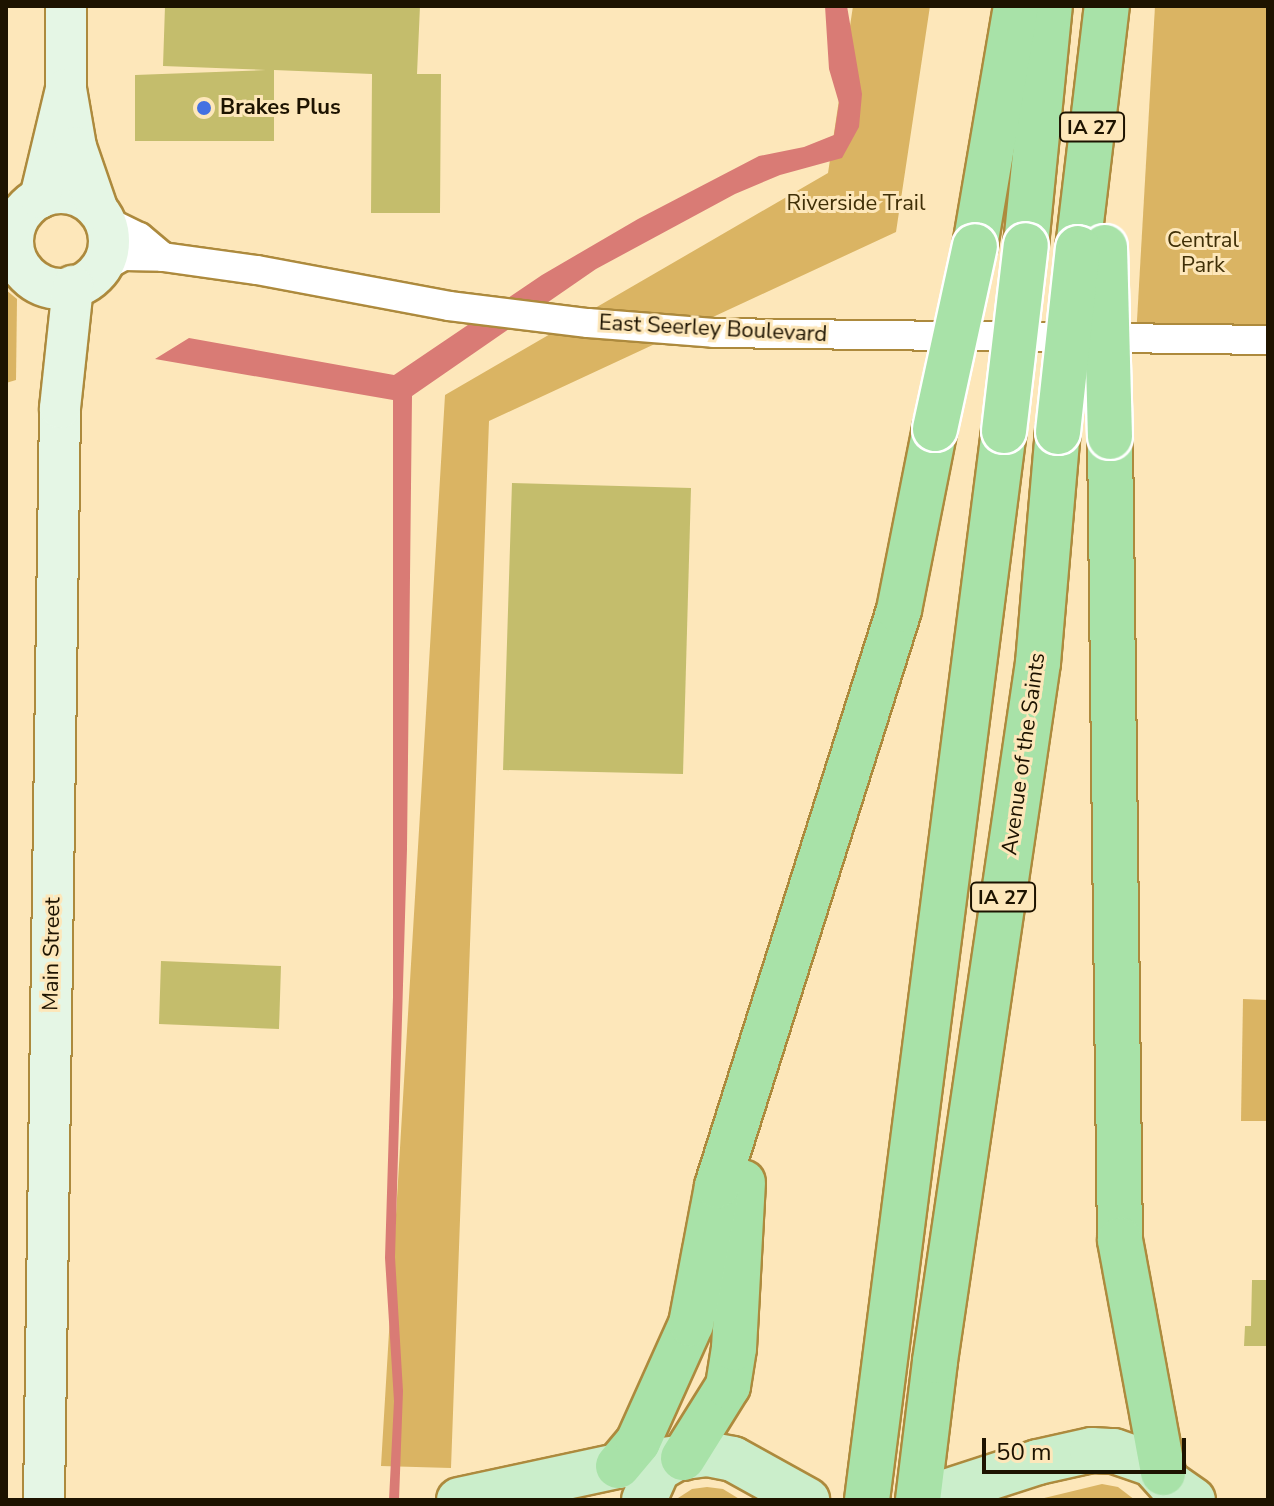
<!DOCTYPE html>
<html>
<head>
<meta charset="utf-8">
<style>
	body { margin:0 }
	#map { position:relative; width:1274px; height:1506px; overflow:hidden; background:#fde7ba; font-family:"Nunito Sans",sans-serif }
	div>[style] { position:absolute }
	.green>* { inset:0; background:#dab463 }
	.water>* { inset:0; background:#d97b75 }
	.building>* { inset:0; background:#c4bd6c }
	.roads { filter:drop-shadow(2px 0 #ad8a3d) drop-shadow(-2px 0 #ad8a3d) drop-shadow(0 2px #ad8a3d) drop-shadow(0 -2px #ad8a3d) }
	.street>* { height:28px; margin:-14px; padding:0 14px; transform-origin:14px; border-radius:14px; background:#fff }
	.secondary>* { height:40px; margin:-20px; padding:0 20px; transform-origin:20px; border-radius:20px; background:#e5f6e5 }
	.secondary>.ring { margin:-20px; padding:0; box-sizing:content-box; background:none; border:40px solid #e5f6e5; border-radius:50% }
	.primary>* { height:44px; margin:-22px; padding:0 22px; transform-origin:22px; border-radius:22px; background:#cbeecb }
	.highway>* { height:44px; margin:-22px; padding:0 22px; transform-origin:22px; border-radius:22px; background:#a8e2a8 }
	.bridges { filter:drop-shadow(2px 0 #fff) drop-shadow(-2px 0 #fff) drop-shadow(0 2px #fff) drop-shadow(0 -2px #fff) }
	.highway-bridge>* { height:44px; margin:-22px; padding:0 22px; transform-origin:22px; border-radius:22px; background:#a8e2a8 }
	.dots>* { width:22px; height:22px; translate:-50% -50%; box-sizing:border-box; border:4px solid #fde7ba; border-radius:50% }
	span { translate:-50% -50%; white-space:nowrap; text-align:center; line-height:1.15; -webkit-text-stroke:6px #fde7ba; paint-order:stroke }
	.shield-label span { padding:2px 6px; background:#fde7ba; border:2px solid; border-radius:6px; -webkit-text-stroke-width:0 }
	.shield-label { font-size:20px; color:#1d1300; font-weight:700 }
	.poi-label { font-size:22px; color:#1d1300; font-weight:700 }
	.left { translate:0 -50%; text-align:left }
	.park-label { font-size:22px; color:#3f2f07 }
	.street-label { font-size:22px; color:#1d1300 }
	.frame { position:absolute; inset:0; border:8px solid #1d1300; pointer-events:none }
	.scale { position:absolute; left:982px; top:1438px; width:204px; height:36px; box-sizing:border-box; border:4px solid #1d1300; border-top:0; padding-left:10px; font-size:24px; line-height:28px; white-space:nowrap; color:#1d1300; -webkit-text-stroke:6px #fde7ba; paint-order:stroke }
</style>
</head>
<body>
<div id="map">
	<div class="green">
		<div style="clip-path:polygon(853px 6px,930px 6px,896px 232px,489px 421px,451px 1468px,381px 1466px,445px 395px,828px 173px)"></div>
		<div style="clip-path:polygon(1155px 6px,1268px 6px,1268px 340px,1136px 338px)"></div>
		<div style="clip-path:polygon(6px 290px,17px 299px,16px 380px,6px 383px)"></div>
		<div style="clip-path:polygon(1243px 999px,1268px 1000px,1268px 1121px,1241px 1121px)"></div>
		<div style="clip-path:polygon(1102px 1484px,1118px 1487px,1135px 1500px,1036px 1500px)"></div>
		<div style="clip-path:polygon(707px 1487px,723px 1489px,741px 1500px,675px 1500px,692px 1489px)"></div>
	</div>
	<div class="water">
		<div style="clip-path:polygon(825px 6px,847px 6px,862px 94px,859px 127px,842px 158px,780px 175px,735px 194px,596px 269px,412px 396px,407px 849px,395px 1257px,403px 1391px,399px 1500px,389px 1500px,394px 1401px,385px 1258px,393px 997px,393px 400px,155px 359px,189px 338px,394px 375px,542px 275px,638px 219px,759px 156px,804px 147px,834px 135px,839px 103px,829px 69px)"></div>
	</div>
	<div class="building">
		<div style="clip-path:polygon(165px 6px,420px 6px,417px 74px,441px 74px,440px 213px,371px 213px,372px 74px,274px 70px,274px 141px,135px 141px,135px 75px,266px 70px,163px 66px)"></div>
		<div style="clip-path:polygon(512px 483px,691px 488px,683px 774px,503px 770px)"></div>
		<div style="clip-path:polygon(161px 961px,281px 966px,279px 1029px,159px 1024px)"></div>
		<div style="clip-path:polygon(1252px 1280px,1268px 1280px,1268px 1346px,1244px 1346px,1245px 1326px,1251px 1326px)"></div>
	</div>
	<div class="roads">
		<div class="street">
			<div style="left:6px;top:224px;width:13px;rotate:-23deg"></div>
			<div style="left:163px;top:257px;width:95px;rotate:7.9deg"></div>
			<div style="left:257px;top:270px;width:195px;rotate:10.6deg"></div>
			<div style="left:449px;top:306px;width:140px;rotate:7deg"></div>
			<div style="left:588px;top:323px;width:126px;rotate:4.5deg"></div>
			<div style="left:714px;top:333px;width:554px;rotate:0.72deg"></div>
			<div style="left:6px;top:258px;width:16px;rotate:30deg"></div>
			<div style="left:102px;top:268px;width:25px;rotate:-29deg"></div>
			<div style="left:124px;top:256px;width:39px;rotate:1deg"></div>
			<div style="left:163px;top:257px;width:31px;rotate:-140deg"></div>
			<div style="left:139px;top:237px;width:37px;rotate:-154deg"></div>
		</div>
		<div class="secondary">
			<div style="left:66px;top:89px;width:83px;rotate:-90deg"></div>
			<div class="ring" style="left:13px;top:193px;width:56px;height:56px"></div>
			<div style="left:40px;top:198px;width:112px;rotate:-76.6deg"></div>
			<div style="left:66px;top:89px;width:59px;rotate:80.2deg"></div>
			<div style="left:76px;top:147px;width:65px;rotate:71deg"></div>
			<div style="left:44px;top:1500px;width:1092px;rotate:-89.16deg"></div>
			<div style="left:60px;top:408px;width:123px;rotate:-83.9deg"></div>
		</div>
		<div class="primary">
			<div style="left:459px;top:1500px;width:163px;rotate:-12.1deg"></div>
			<div style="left:618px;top:1466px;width:90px;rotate:-7.7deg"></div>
			<div style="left:707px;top:1454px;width:26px;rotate:11deg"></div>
			<div style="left:733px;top:1459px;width:85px;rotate:29deg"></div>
			<div style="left:644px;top:1500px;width:34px;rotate:-66deg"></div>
			<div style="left:658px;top:1469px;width:20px;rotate:-30deg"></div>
			<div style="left:921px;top:1500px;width:123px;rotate:-18deg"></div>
			<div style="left:1038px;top:1462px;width:55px;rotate:-12.5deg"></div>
			<div style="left:1092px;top:1450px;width:22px;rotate:3deg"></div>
			<div style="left:1114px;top:1451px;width:40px;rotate:18.9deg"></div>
			<div style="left:1152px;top:1464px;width:27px;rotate:48deg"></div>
			<div style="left:1170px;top:1484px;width:28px;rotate:35deg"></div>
		</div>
		<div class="highway">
			<div style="left:1026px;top:245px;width:240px;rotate:-84.3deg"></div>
			<div style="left:975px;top:246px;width:243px;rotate:-80.3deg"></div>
			<div style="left:1078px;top:248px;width:244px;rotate:-83.2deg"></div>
			<div style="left:1110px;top:437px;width:803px;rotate:89.29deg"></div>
			<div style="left:1120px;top:1240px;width:237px;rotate:79.5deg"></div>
			<div style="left:683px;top:1458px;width:85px;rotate:-58deg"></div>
			<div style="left:728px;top:1386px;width:38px;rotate:-81deg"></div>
			<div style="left:734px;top:1348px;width:166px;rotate:-86.9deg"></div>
			<div style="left:618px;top:1466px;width:31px;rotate:-50deg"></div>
			<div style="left:638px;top:1442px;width:129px;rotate:-65.8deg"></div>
			<div style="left:691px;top:1324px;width:140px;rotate:-79.3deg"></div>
			<div style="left:717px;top:1186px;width:604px;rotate:-72.46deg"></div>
			<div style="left:899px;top:610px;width:185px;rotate:-78.8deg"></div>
			<div style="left:867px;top:1500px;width:1078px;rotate:-82.7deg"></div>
			<div style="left:918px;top:1500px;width:140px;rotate:-83deg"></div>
			<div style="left:935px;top:1361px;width:706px;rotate:-81.61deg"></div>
			<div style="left:1038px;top:663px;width:232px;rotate:-85.1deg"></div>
		</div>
	</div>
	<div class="bridges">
		<div class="highway-bridge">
			<div style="left:1105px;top:247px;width:190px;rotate:88.5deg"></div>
			<div style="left:935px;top:429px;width:187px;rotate:-77.7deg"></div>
			<div style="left:1004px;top:431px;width:187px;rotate:-83.3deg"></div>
			<div style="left:1058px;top:432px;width:185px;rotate:-83.8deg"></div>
		</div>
	</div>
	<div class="dots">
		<div style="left:204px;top:108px;background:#4371e2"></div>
	</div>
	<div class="shield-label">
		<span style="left:1092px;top:127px">IA 27</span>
		<span style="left:1003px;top:897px">IA 27</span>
	</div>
	<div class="poi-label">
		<span class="left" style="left:220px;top:108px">Brakes Plus</span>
	</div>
	<div class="park-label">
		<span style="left:856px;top:204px">Riverside Trail</span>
		<span style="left:1203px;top:253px">Central<br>Park</span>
	</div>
	<div class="street-label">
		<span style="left:713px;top:329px;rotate:3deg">East Seerley Boulevard</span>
		<span style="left:1024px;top:754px;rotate:-82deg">Avenue of the Saints</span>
		<span style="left:52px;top:954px;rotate:-89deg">Main Street</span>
	</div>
	<div class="frame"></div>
	<div class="scale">50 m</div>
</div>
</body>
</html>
